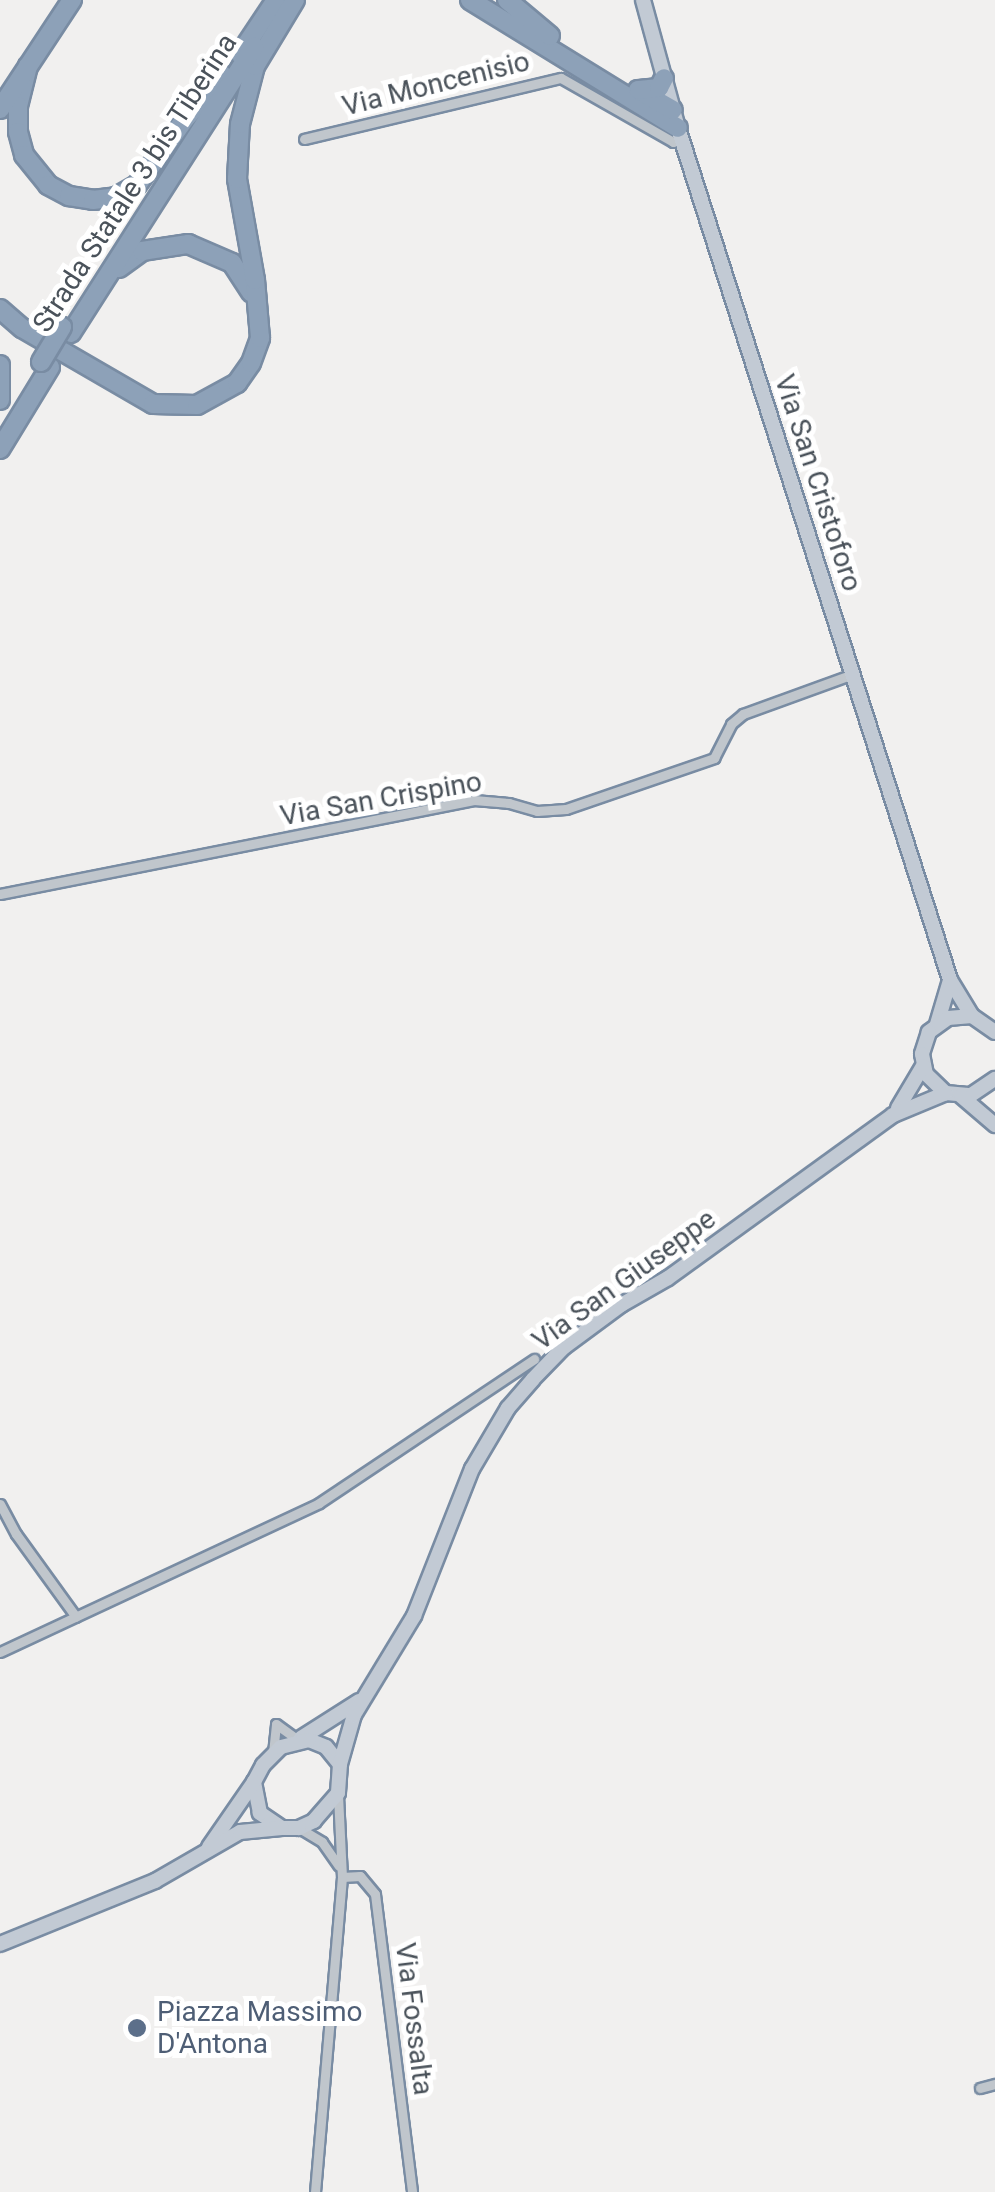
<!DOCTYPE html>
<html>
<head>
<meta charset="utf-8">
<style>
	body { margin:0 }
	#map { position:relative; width:995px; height:2192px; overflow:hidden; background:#f1f0ef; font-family:Roboto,sans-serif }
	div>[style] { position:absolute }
	.roads { filter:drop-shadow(2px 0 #798ca3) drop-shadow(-2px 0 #798ca3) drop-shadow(0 2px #798ca3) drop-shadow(0 -2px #798ca3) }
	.street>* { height:9px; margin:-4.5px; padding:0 4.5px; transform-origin:4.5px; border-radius:4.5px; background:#c0c6cc }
	.secondary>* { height:14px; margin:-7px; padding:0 7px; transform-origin:7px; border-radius:7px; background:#c2cad4 }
	.highway>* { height:18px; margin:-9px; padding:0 9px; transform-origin:9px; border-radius:9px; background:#8da1b8 }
	.bridges { filter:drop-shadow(2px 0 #798ca3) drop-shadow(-2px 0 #798ca3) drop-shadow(0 2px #798ca3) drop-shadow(0 -2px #798ca3) }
	.highway-bridge>* { height:18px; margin:-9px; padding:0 9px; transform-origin:9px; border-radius:9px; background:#8da1b8 }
	.dots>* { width:28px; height:28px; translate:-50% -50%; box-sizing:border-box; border:5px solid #fff; border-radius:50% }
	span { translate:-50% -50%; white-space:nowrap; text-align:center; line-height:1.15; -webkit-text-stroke:10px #fff; paint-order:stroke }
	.street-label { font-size:28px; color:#4a525a }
	.service-label { font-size:28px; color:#4e5e75 }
	.left { translate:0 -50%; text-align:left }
</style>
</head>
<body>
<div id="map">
	<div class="roads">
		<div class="street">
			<div style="left:304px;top:139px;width:264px;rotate:-13.4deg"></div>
			<div style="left:561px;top:78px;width:129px;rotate:29.7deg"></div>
			<div style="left:673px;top:142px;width:9px;rotate:-18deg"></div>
			<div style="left:0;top:894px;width:483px;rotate:-11.2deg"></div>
			<div style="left:474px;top:800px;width:35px;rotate:5deg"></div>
			<div style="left:509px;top:803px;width:29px;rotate:16deg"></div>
			<div style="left:537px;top:811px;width:29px;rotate:-4deg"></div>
			<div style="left:566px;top:809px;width:157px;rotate:-19deg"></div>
			<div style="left:714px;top:758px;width:38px;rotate:-63deg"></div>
			<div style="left:731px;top:724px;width:16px;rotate:-40deg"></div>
			<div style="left:743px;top:714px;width:117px;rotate:-20deg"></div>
			<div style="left:0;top:1504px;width:34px;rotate:62deg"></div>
			<div style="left:16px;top:1534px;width:102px;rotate:54.1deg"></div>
			<div style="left:0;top:1652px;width:352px;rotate:-25deg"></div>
			<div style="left:319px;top:1503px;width:259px;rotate:-33.8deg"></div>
			<div style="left:273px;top:1753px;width:29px;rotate:-84deg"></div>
			<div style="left:276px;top:1724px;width:27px;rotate:36deg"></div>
			<div style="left:299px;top:1828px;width:27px;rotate:31deg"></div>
			<div style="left:322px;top:1842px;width:29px;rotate:55deg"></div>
			<div style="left:342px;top:1877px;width:18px;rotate:-3deg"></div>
			<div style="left:360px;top:1876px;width:23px;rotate:50deg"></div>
			<div style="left:375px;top:1894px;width:300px;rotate:82.9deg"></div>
			<div style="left:980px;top:2088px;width:16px;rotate:-15deg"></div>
			<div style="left:315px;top:2192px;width:316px;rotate:-85.1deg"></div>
			<div style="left:342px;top:1877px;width:81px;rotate:-92.8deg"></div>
		</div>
		<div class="secondary">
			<div style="left:643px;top:0;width:133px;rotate:74.7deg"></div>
			<div style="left:678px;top:128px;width:894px;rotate:72.29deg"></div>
			<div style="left:950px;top:980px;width:42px;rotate:58.6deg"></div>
			<div style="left:937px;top:1024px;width:46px;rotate:-73.5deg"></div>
			<div style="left:995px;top:1032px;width:28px;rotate:-145deg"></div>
			<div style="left:972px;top:1016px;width:24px;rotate:175deg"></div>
			<div style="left:948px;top:1018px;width:24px;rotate:144deg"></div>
			<div style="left:929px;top:1032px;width:23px;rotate:108deg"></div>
			<div style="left:922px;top:1054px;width:20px;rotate:79deg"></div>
			<div style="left:926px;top:1074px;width:28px;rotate:44deg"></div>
			<div style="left:946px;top:1093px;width:25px;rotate:5deg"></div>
			<div style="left:971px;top:1095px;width:29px;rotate:-34deg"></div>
			<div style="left:961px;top:1096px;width:45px;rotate:40.5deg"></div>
			<div style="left:898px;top:1108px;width:49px;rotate:-59.2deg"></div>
			<div style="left:301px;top:1738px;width:69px;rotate:-32.5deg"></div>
			<div style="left:309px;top:1740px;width:18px;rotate:22deg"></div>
			<div style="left:326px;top:1747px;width:22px;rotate:51deg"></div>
			<div style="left:340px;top:1764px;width:29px;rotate:94deg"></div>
			<div style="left:338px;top:1793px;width:37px;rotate:131deg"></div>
			<div style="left:314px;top:1821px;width:17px;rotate:155deg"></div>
			<div style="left:299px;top:1828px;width:17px;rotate:180deg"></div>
			<div style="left:282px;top:1828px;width:27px;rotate:-146deg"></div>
			<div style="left:260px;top:1813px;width:32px;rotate:-101deg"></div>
			<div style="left:254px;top:1782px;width:19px;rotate:-62deg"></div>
			<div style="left:263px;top:1765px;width:25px;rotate:-45deg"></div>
			<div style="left:281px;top:1747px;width:29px;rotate:-14deg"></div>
			<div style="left:340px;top:1764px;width:51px;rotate:-74.1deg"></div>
			<div style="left:354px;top:1715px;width:116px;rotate:-58.8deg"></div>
			<div style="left:414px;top:1616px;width:158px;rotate:-68.5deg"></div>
			<div style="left:472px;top:1469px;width:71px;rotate:-59.5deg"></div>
			<div style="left:508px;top:1408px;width:38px;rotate:-49deg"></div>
			<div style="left:533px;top:1379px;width:45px;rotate:-45.9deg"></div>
			<div style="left:564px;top:1347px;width:71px;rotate:-36.4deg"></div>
			<div style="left:621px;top:1305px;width:54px;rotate:-29.9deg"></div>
			<div style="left:668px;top:1278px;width:278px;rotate:-35.9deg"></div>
			<div style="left:893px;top:1115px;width:57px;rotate:-22.5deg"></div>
			<div style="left:209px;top:1847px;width:79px;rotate:-55.3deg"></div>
			<div style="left:0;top:1944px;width:167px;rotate:-22.1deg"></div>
			<div style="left:155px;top:1881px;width:98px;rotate:-30deg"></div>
			<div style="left:240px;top:1832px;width:42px;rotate:-5.4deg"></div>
		</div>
		<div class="highway">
			<div style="left:470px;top:0;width:244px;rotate:31.6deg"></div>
			<div style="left:507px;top:0;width:56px;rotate:39.9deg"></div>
			<div style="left:240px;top:54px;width:65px;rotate:-56.3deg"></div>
			<div style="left:28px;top:66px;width:41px;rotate:104deg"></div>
			<div style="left:18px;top:106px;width:26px;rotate:90deg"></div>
			<div style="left:18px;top:132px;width:24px;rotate:75deg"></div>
			<div style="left:24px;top:155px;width:38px;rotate:51deg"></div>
			<div style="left:48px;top:185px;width:24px;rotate:28deg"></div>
			<div style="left:69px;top:196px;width:24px;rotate:9deg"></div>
			<div style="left:93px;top:200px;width:23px;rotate:-7deg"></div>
			<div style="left:116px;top:197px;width:24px;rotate:-30deg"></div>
			<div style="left:137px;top:185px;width:82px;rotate:-54deg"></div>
			<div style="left:185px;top:119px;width:58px;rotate:-47.8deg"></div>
			<div style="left:638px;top:90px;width:40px;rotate:29.7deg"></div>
			<div style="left:639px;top:90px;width:20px;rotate:-6deg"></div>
			<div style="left:659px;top:88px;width:11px;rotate:-63deg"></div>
			<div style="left:0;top:109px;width:131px;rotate:-56.6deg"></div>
			<div style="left:119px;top:268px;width:29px;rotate:-36deg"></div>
			<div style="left:142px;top:251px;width:47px;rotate:-8.7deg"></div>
			<div style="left:188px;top:244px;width:48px;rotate:23.4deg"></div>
			<div style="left:232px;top:263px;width:35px;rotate:57deg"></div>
			<div style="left:0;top:309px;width:29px;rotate:41deg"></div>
			<div style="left:22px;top:328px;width:151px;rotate:30.1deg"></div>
			<div style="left:153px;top:404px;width:44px;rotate:1.3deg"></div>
			<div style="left:197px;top:405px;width:46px;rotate:-28.8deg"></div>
			<div style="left:237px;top:383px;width:24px;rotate:-55deg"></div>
			<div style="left:251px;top:363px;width:27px;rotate:-70deg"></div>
			<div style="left:260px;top:338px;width:58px;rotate:-94.9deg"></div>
			<div style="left:255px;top:280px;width:103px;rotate:-100.1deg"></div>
			<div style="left:237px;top:179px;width:55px;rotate:-86.9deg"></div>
			<div style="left:240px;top:124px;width:60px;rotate:-75.5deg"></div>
			<div style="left:255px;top:66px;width:77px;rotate:-58.8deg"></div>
			<div style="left:71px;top:333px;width:340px;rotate:-57.4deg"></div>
			<div style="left:0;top:365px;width:35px;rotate:90deg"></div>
			<div style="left:0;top:449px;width:96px;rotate:-58.6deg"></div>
		</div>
	</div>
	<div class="bridges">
		<div class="highway-bridge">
			<div style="left:41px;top:362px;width:41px;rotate:-59deg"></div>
		</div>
	</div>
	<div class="dots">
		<div style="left:137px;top:2028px;background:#5c6f8a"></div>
	</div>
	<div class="street-label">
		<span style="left:436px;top:84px;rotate:-14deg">Via Moncenisio</span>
		<span style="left:135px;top:183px;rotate:-57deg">Strada Statale 3 bis Tiberina</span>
		<span style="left:818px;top:483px;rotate:72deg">Via San Cristoforo</span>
		<span style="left:381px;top:799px;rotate:-10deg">Via San Crispino</span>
		<span style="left:624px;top:1280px;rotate:-36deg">Via San Giuseppe</span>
		<span style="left:414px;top:2019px;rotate:83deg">Via Fossalta</span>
	</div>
	<div class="service-label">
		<span class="left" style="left:157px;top:2028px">Piazza Massimo<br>D'Antona</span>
	</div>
</div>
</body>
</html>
